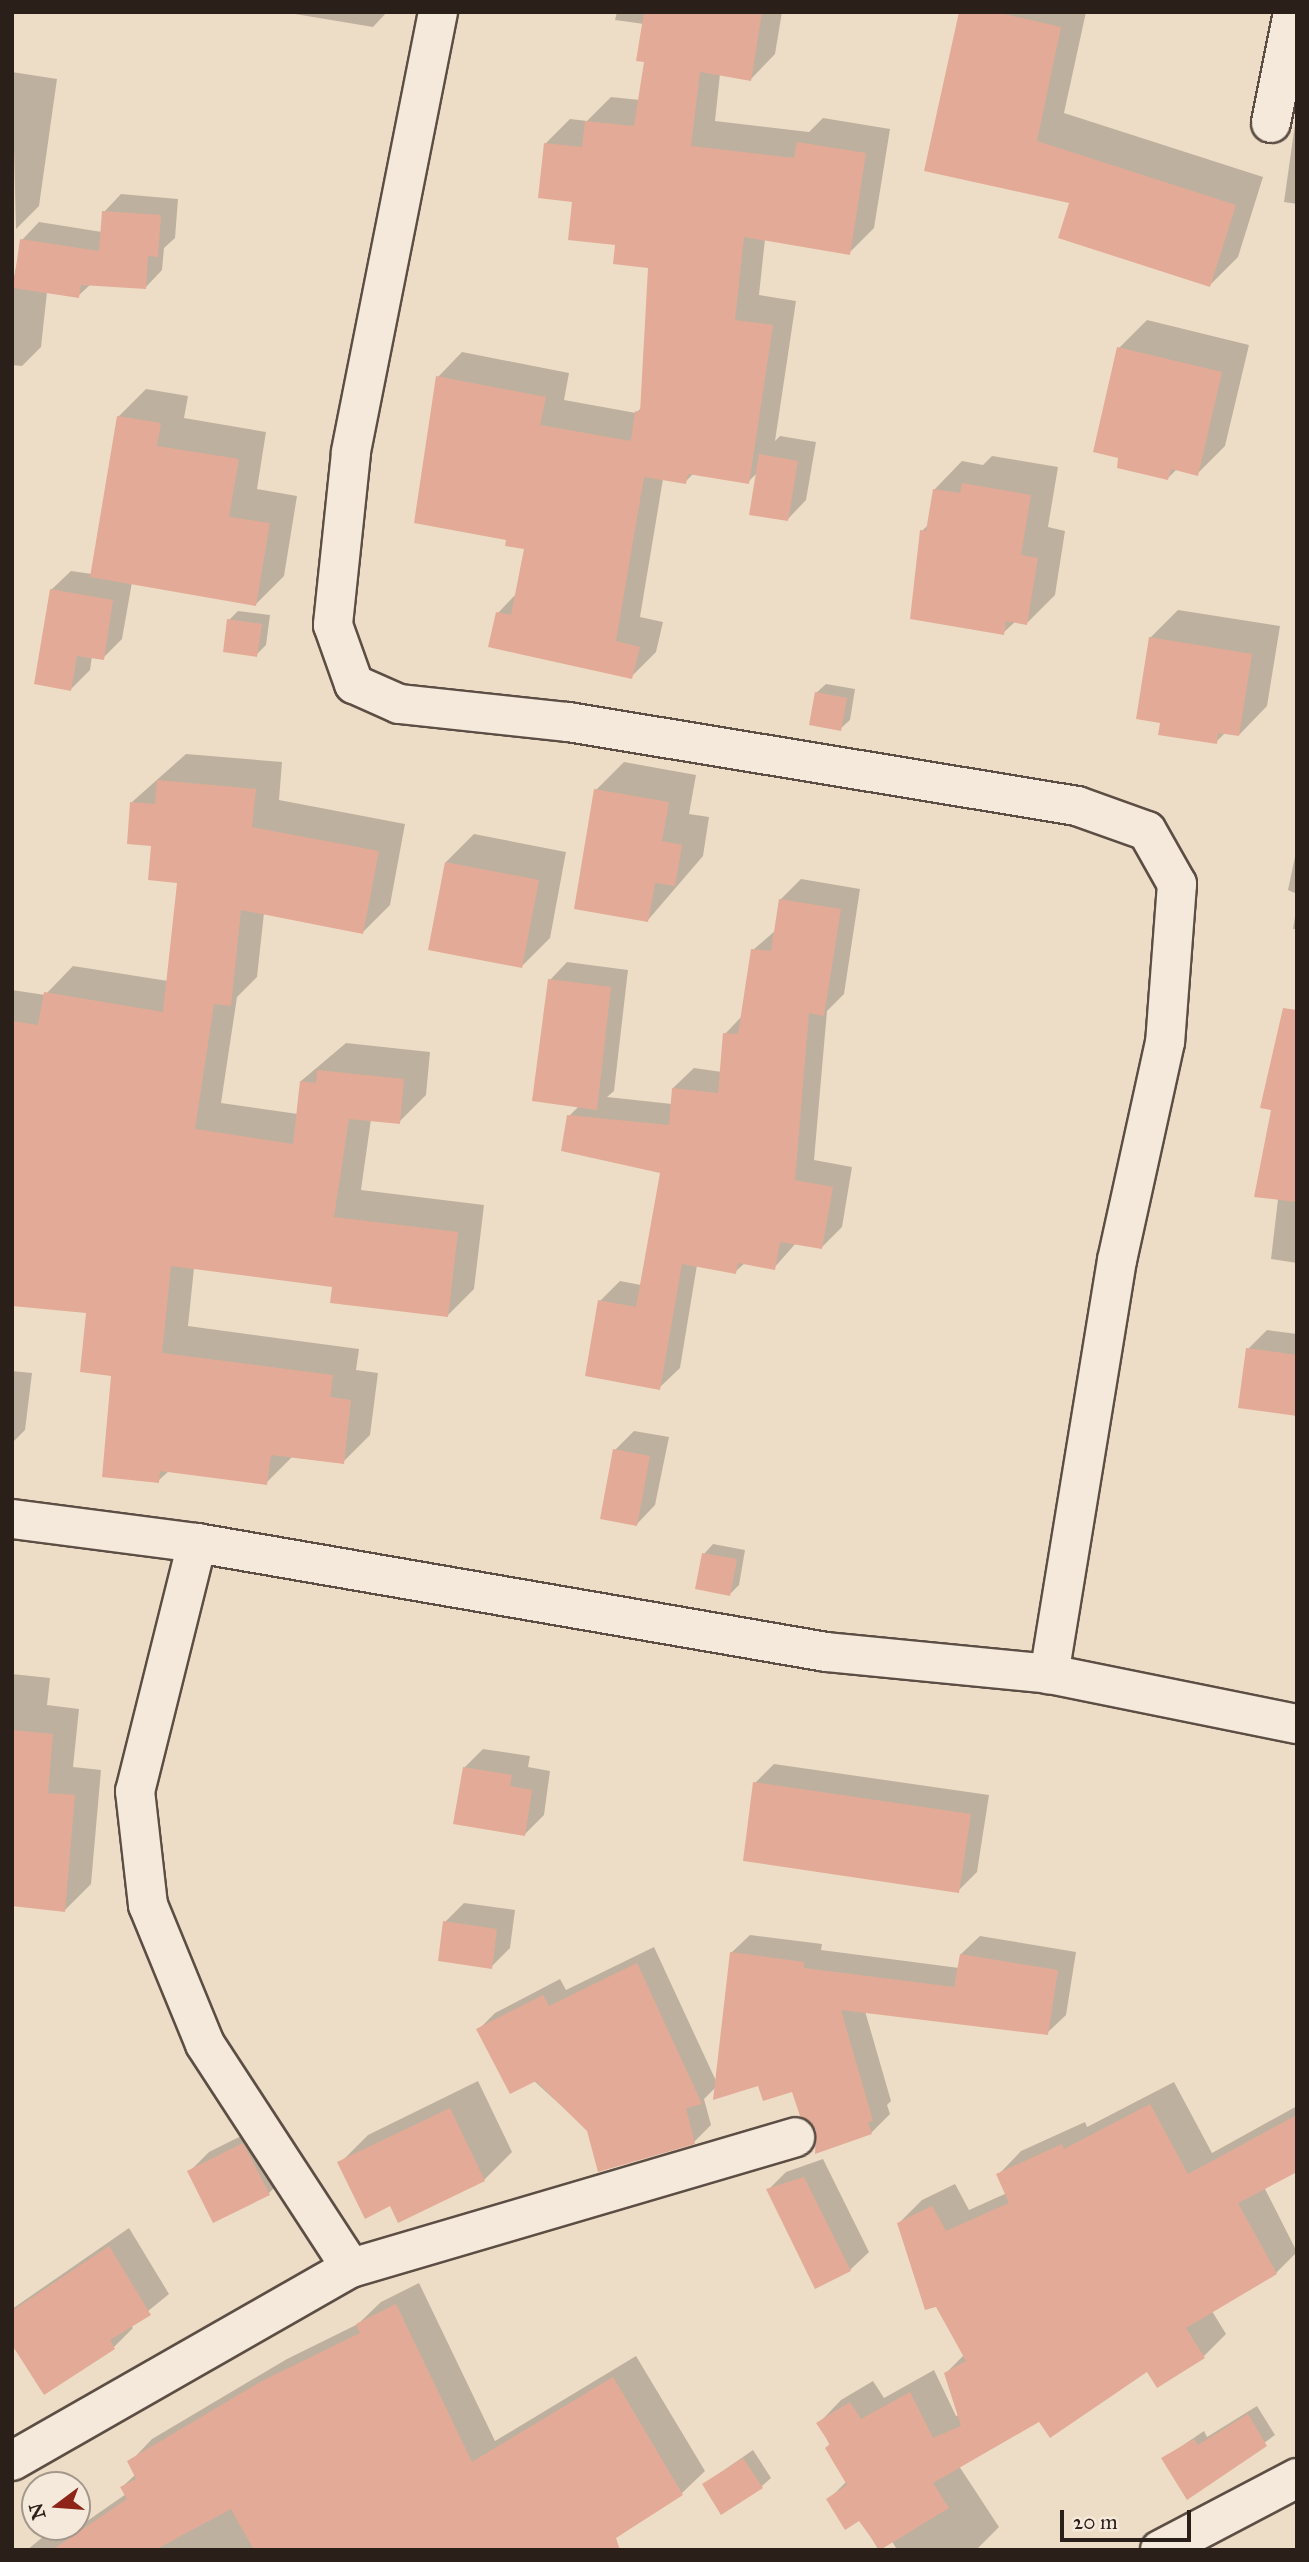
<!DOCTYPE html>
<html>
<head>
<meta charset="utf-8">
<style>
	body { margin:0 }
	#map { position:relative; width:1309px; height:2562px; overflow:hidden; background:#eeddc6; font-family:"IM FELL Great Primer",serif }
	div>[style] { position:absolute }
	.shadow>* { inset:0; background:#0003 }
	.building>* { inset:0; background:#e3ab97 }
	.roads { filter:drop-shadow(2px 0 #5c4e45) drop-shadow(-2px 0 #5c4e45) drop-shadow(0 2px #5c4e45) drop-shadow(0 -2px #5c4e45) }
	.street>* { height:38px; margin:-19px; padding:0 19px; transform-origin:19px; border-radius:19px; background:#f4e9da }
	span { translate:-50% -50%; white-space:nowrap; text-align:center; line-height:1.15; -webkit-text-stroke:5px #f4e9da; paint-order:stroke }
	.frame { position:absolute; inset:0; border:14px solid #2b1f1a; pointer-events:none }
	.north { position:absolute; left:21px; top:2471px; width:70px; height:70px; box-sizing:border-box; background:#f4e9da; border:2px solid #a4988d; border-radius:50%; rotate:254deg; font-size:19px; font-weight:700; line-height:28px; text-align:center; color:#2b1f1a }
	.north::after { content:''; display:block; margin:auto; width:24px; height:32px; background:#8f2418; clip-path:polygon(50% 0,100% 100%,50% 72%,0 100%) }
	.scale { position:absolute; left:1060px; top:2510px; width:131px; height:32px; box-sizing:border-box; border:4px solid #2b1f1a; border-top:0; padding-left:9px; font-size:21px; line-height:24px; white-space:nowrap; color:#2b1f1a; -webkit-text-stroke:5px #f4e9da; paint-order:stroke }
</style>
</head>
<body>
<div id="map">
	<div class="shadow">
		<div style="clip-path:polygon(283px 12px,387px 12px,373px 27px)"></div>
		<div style="clip-path:polygon(617px 12px,782px 12px,775px 54px,751px 79px,720px 74px,715px 121px,809px 132px,823px 118px,890px 129px,874px 228px,849px 253px,765px 239px,759px 295px,796px 301px,775px 441px,780px 436px,816px 442px,806px 500px,787px 520px,758px 472px,748px 482px,694px 473px,685px 482px,663px 479px,640px 617px,663px 622px,656px 652px,631px 677px,498px 613px,517px 593px,526px 548px,508px 539px,438px 377px,462px 352px,569px 373px,564px 400px,636px 413px,642px 407px,650px 267px,616px 244px,574px 200px,546px 143px,570px 119px,587px 121px,611px 97px,640px 100px,646px 61px,644px 24px,615px 20px)"></div>
		<div style="clip-path:polygon(961px 12px,1086px 12px,1064px 113px,1263px 177px,1238px 257px,1210px 285px,1072px 202px)"></div>
		<div style="clip-path:polygon(12px 72px,57px 79px,39px 206px,16px 229px)"></div>
		<div style="clip-path:polygon(1296px 117px,1297px 117px,1297px 204px,1284px 202px)"></div>
		<div style="clip-path:polygon(121px 194px,178px 199px,175px 238px,164px 248px,162px 270px,145px 288px,91px 284px,78px 296px,47px 292px,41px 347px,22px 366px,12px 365px,12px 286px,22px 240px,39px 222px,102px 232px,104px 212px)"></div>
		<div style="clip-path:polygon(1147px 320px,1249px 345px,1225px 446px,1197px 474px,1177px 469px,1168px 478px,1119px 348px)"></div>
		<div style="clip-path:polygon(146px 389px,188px 396px,184px 418px,266px 432px,257px 489px,297px 496px,284px 576px,256px 604px,132px 582px,122px 639px,103px 658px,92px 656px,90px 670px,71px 689px,51px 590px,71px 571px,92px 574px,118px 417px)"></div>
		<div style="clip-path:polygon(992px 456px,1058px 467px,1048px 527px,1065px 531px,1055px 595px,1027px 623px,1016px 621px,1003px 633px,922px 531px,929px 524px,934px 490px,962px 461px,983px 465px)"></div>
		<div style="clip-path:polygon(1178px 610px,1280px 626px,1267px 706px,1239px 735px,1226px 732px,1216px 742px,1162px 722px,1150px 638px)"></div>
		<div style="clip-path:polygon(238px 611px,270px 615px,266px 645px,256px 655px,229px 620px)"></div>
		<div style="clip-path:polygon(826px 684px,855px 689px,850px 720px,840px 729px,816px 693px)"></div>
		<div style="clip-path:polygon(186px 754px,282px 762px,279px 800px,405px 824px,390px 905px,363px 932px,264px 913px,257px 977px,237px 997px,221px 1103px,298px 1114px,301px 1081px,346px 1043px,430px 1052px,426px 1095px,399px 1122px,371px 1119px,361px 1190px,484px 1205px,474px 1289px,447px 1316px,334px 1285px,194px 1268px,188px 1326px,359px 1349px,356px 1370px,378px 1373px,370px 1435px,343px 1462px,293px 1456px,266px 1483px,170px 1470px,158px 1481px,88px 1311px,12px 1304px,12px 990px,45px 995px,73px 966px,168px 981px,179px 881px,152px 844px,132px 802px)"></div>
		<div style="clip-path:polygon(624px 762px,696px 775px,689px 814px,709px 817px,703px 856px,648px 920px,596px 790px)"></div>
		<div style="clip-path:polygon(474px 834px,566px 852px,550px 938px,522px 966px,446px 862px)"></div>
		<div style="clip-path:polygon(1297px 847px,1297px 894px,1288px 890px)"></div>
		<div style="clip-path:polygon(801px 879px,860px 889px,844px 994px,827px 1011px,814px 1160px,852px 1167px,842px 1227px,822px 1247px,796px 1243px,774px 1268px,745px 1263px,735px 1272px,697px 1265px,680px 1368px,659px 1388px,600px 1301px,620px 1281px,641px 1285px,662px 1172px,569px 1116px,579px 1106px,550px 980px,567px 962px,628px 970px,614px 1091px,607px 1097px,672px 1104px,673px 1088px,694px 1068px,722px 1072px,725px 1034px,742px 1016px,753px 950px,776px 930px,780px 900px)"></div>
		<div style="clip-path:polygon(1297px 904px,1297px 929px,1293px 929px)"></div>
		<div style="clip-path:polygon(1297px 1037px,1297px 1263px,1271px 1259px)"></div>
		<div style="clip-path:polygon(1267px 1330px,1297px 1334px,1297px 1415px,1248px 1349px)"></div>
		<div style="clip-path:polygon(12px 1371px,32px 1373px,25px 1430px,12px 1443px)"></div>
		<div style="clip-path:polygon(634px 1431px,669px 1437px,655px 1505px,636px 1525px,615px 1450px)"></div>
		<div style="clip-path:polygon(713px 1544px,745px 1550px,739px 1585px,730px 1594px,704px 1554px)"></div>
		<div style="clip-path:polygon(12px 1674px,50px 1678px,47px 1705px,79px 1709px,73px 1767px,101px 1770px,91px 1884px,65px 1910px,12px 1904px)"></div>
		<div style="clip-path:polygon(483px 1749px,530px 1756px,528px 1767px,550px 1771px,544px 1815px,525px 1834px,464px 1768px)"></div>
		<div style="clip-path:polygon(774px 1764px,989px 1795px,977px 1872px,958px 1891px,755px 1783px)"></div>
		<div style="clip-path:polygon(464px 1903px,515px 1910px,510px 1948px,491px 1967px,445px 1922px)"></div>
		<div style="clip-path:polygon(750px 1935px,822px 1944px,821px 1950px,959px 1968px,961px 1954px,980px 1936px,1076px 1952px,1066px 2015px,1047px 2033px,865px 2011px,891px 2101px,887px 2105px,890px 2114px,872px 2132px,817px 2152px,817px 2129px,793px 2090px,759px 2084px,716px 2087px,704px 2099px,711px 2125px,694px 2142px,588px 2130px,478px 2030px,495px 2013px,560px 1979px,566px 1990px,654px 1947px,717px 2083px,731px 1953px)"></div>
		<div style="clip-path:polygon(478px 2081px,512px 2152px,484px 2180px,391px 2204px,340px 2163px,368px 2135px)"></div>
		<div style="clip-path:polygon(1174px 2082px,1212px 2153px,1297px 2106px,1297px 2170px,1264px 2187px,1297px 2252px,1276px 2273px,1212px 2311px,1226px 2334px,1204px 2356px,1147px 2369px,1040px 2420px,959px 2466px,999px 2527px,976px 2550px,897px 2550px,892px 2541px,878px 2549px,860px 2519px,829px 2499px,847px 2481px,819px 2423px,841px 2400px,873px 2381px,884px 2398px,934px 2370px,956px 2416px,959px 2415px,946px 2373px,964px 2355px,899px 2223px,922px 2200px,955px 2184px,969px 2210px,1007px 2193px,999px 2174px,1021px 2151px,1085px 2122px,1087px 2127px)"></div>
		<div style="clip-path:polygon(263px 2125px,288px 2174px,269px 2193px,190px 2171px,209px 2152px)"></div>
		<div style="clip-path:polygon(823px 2159px,869px 2252px,850px 2270px,768px 2190px,786px 2172px)"></div>
		<div style="clip-path:polygon(129px 2228px,169px 2294px,131px 2325px,133px 2328px,114px 2347px,44px 2393px,12px 2342px,12px 2309px)"></div>
		<div style="clip-path:polygon(419px 2283px,495px 2441px,636px 2356px,705px 2471px,682px 2493px,633px 2525px,497px 2550px,27px 2550px,55px 2527px,77px 2527px,77px 2521px,80px 2526px,126px 2494px,122px 2487px,136px 2474px,130px 2462px,152px 2439px,287px 2359px,358px 2324px,381px 2302px)"></div>
		<div style="clip-path:polygon(1257px 2406px,1275px 2435px,1187px 2498px,1164px 2458px,1204px 2431px,1207px 2437px)"></div>
		<div style="clip-path:polygon(753px 2450px,771px 2478px,761px 2487px,704px 2484px)"></div>
	</div>
	<div class="building">
		<div style="clip-path:polygon(644px 12px,762px 12px,751px 81px,700px 72px,691px 146px,794px 158px,797px 142px,866px 153px,850px 255px,744px 237px,735px 320px,773px 325px,749px 484px,688px 474px,686px 484px,644px 477px,616px 641px,640px 647px,632px 679px,488px 647px,496px 612px,511px 615px,524px 549px,505px 546px,506px 540px,414px 523px,436px 376px,546px 397px,540px 425px,631px 441px,635px 411px,640px 412px,648px 268px,613px 264px,615px 245px,568px 240px,572px 202px,538px 198px,544px 143px,582px 147px,585px 121px,634px 126px,644px 62px,636px 61px)"></div>
		<div style="clip-path:polygon(959px 12px,995px 12px,1061px 27px,1037px 141px,1236px 205px,1210px 287px,1058px 238px,1069px 203px,924px 171px)"></div>
		<div style="clip-path:polygon(102px 211px,161px 215px,158px 257px,148px 256px,146px 289px,81px 285px,79px 298px,13px 288px,20px 239px,99px 251px)"></div>
		<div style="clip-path:polygon(1117px 347px,1222px 372px,1198px 476px,1171px 469px,1168px 480px,1117px 468px,1118px 458px,1093px 452px)"></div>
		<div style="clip-path:polygon(117px 416px,161px 423px,157px 446px,239px 459px,229px 517px,270px 523px,256px 606px,90px 577px)"></div>
		<div style="clip-path:polygon(759px 454px,798px 461px,788px 521px,749px 515px)"></div>
		<div style="clip-path:polygon(962px 483px,1031px 495px,1021px 555px,1038px 558px,1027px 625px,1006px 621px,1004px 635px,910px 619px,920px 530px,926px 531px,933px 489px,960px 493px)"></div>
		<div style="clip-path:polygon(50px 589px,113px 600px,104px 660px,77px 656px,71px 691px,34px 684px)"></div>
		<div style="clip-path:polygon(227px 619px,262px 624px,257px 657px,223px 652px)"></div>
		<div style="clip-path:polygon(1149px 637px,1252px 654px,1239px 736px,1218px 733px,1217px 744px,1158px 735px,1160px 723px,1136px 719px)"></div>
		<div style="clip-path:polygon(815px 692px,847px 698px,841px 731px,809px 725px)"></div>
		<div style="clip-path:polygon(157px 780px,256px 789px,252px 827px,379px 851px,363px 934px,241px 910px,231px 1006px,214px 1004px,195px 1129px,293px 1144px,300px 1081px,316px 1083px,317px 1070px,404px 1079px,400px 1124px,349px 1119px,334px 1217px,458px 1232px,448px 1317px,330px 1303px,332px 1287px,171px 1266px,162px 1353px,333px 1375px,330px 1397px,351px 1400px,344px 1464px,271px 1455px,267px 1485px,160px 1471px,159px 1483px,102px 1477px,111px 1376px,80px 1372px,86px 1313px,12px 1306px,12px 1021px,38px 1025px,44px 992px,163px 1012px,177px 883px,148px 880px,151px 846px,127px 844px,130px 802px,155px 804px)"></div>
		<div style="clip-path:polygon(594px 789px,669px 802px,662px 841px,682px 845px,675px 886px,655px 883px,648px 922px,574px 909px)"></div>
		<div style="clip-path:polygon(445px 862px,539px 880px,522px 968px,428px 950px)"></div>
		<div style="clip-path:polygon(779px 899px,841px 909px,824px 1016px,809px 1013px,795px 1180px,833px 1187px,822px 1249px,780px 1242px,775px 1270px,738px 1263px,736px 1274px,682px 1264px,660px 1390px,585px 1376px,598px 1300px,636px 1307px,660px 1173px,561px 1151px,567px 1115px,669px 1125px,672px 1088px,718px 1093px,723px 1033px,738px 1034px,751px 949px,771px 951px)"></div>
		<div style="clip-path:polygon(548px 979px,611px 987px,597px 1110px,532px 1101px)"></div>
		<div style="clip-path:polygon(1283px 1008px,1297px 1010px,1297px 1202px,1254px 1197px,1271px 1110px,1260px 1108px)"></div>
		<div style="clip-path:polygon(1246px 1348px,1297px 1355px,1297px 1416px,1238px 1408px)"></div>
		<div style="clip-path:polygon(613px 1449px,650px 1456px,637px 1526px,600px 1519px)"></div>
		<div style="clip-path:polygon(702px 1553px,737px 1559px,730px 1596px,695px 1589px)"></div>
		<div style="clip-path:polygon(12px 1730px,53px 1734px,48px 1793px,75px 1795px,65px 1912px,12px 1906px)"></div>
		<div style="clip-path:polygon(463px 1767px,512px 1775px,510px 1786px,532px 1790px,525px 1836px,453px 1824px)"></div>
		<div style="clip-path:polygon(753px 1782px,971px 1814px,959px 1893px,743px 1861px)"></div>
		<div style="clip-path:polygon(443px 1921px,497px 1929px,492px 1969px,438px 1961px)"></div>
		<div style="clip-path:polygon(730px 1952px,804px 1962px,804px 1968px,954px 1987px,960px 1954px,1058px 1970px,1048px 2035px,841px 2010px,873px 2121px,868px 2122px,872px 2134px,815px 2154px,816px 2130px,800px 2116px,792px 2092px,763px 2101px,758px 2086px,713px 2100px)"></div>
		<div style="clip-path:polygon(637px 1963px,702px 2104px,686px 2108px,695px 2144px,598px 2172px,587px 2131px,536px 2081px,510px 2094px,476px 2029px,543px 1995px,549px 2006px)"></div>
		<div style="clip-path:polygon(1150px 2104px,1188px 2174px,1297px 2115px,1297px 2172px,1238px 2203px,1277px 2274px,1186px 2328px,1205px 2358px,1157px 2388px,1147px 2372px,1050px 2438px,1039px 2422px,933px 2483px,949px 2508px,880px 2550px,859px 2521px,845px 2530px,826px 2499px,847px 2485px,825px 2448px,830px 2444px,816px 2423px,850px 2402px,861px 2419px,910px 2392px,933px 2438px,961px 2426px,944px 2373px,966px 2361px,936px 2307px,925px 2310px,897px 2223px,932px 2206px,946px 2231px,1009px 2203px,996px 2174px,1062px 2144px,1064px 2149px)"></div>
		<div style="clip-path:polygon(450px 2108px,485px 2181px,398px 2223px,390px 2206px,365px 2219px,337px 2162px)"></div>
		<div style="clip-path:polygon(243px 2143px,270px 2195px,213px 2223px,187px 2171px)"></div>
		<div style="clip-path:polygon(804px 2177px,851px 2271px,815px 2289px,766px 2189px)"></div>
		<div style="clip-path:polygon(109px 2246px,151px 2315px,110px 2340px,115px 2349px,44px 2395px,12px 2345px,12px 2311px)"></div>
		<div style="clip-path:polygon(396px 2304px,472px 2462px,613px 2377px,683px 2495px,616px 2538px,620px 2550px,254px 2550px,231px 2509px,155px 2550px,52px 2550px,127px 2499px,120px 2487px,136px 2479px,127px 2461px,262px 2381px,360px 2333px,356px 2324px)"></div>
		<div style="clip-path:polygon(1248px 2414px,1267px 2446px,1187px 2500px,1161px 2458px,1194px 2439px,1198px 2445px)"></div>
		<div style="clip-path:polygon(743px 2458px,763px 2488px,721px 2515px,702px 2484px)"></div>
	</div>
	<div class="roads">
		<div class="street">
			<div style="left:438px;top:12px;width:449px;rotate:101.2deg"></div>
			<div style="left:351px;top:453px;width:173px;rotate:96deg"></div>
			<div style="left:333px;top:625px;width:63px;rotate:70.4deg"></div>
			<div style="left:354px;top:684px;width:49px;rotate:24deg"></div>
			<div style="left:399px;top:704px;width:170px;rotate:6.1deg"></div>
			<div style="left:568px;top:722px;width:516px;rotate:9.37deg"></div>
			<div style="left:1077px;top:806px;width:74px;rotate:19.7deg"></div>
			<div style="left:1147px;top:831px;width:61px;rotate:60.5deg"></div>
			<div style="left:1177px;top:884px;width:158px;rotate:94.3deg"></div>
			<div style="left:1165px;top:1042px;width:223px;rotate:102.4deg"></div>
			<div style="left:1117px;top:1260px;width:420px;rotate:99.3deg"></div>
			<div style="left:1271px;top:123px;width:113px;rotate:-78.8deg"></div>
			<div style="left:12px;top:1519px;width:187px;rotate:7.4deg"></div>
			<div style="left:197px;top:1543px;width:638px;rotate:9.83deg"></div>
			<div style="left:826px;top:1652px;width:224px;rotate:5.6deg"></div>
			<div style="left:1049px;top:1674px;width:253px;rotate:11.4deg"></div>
			<div style="left:197px;top:1543px;width:256px;rotate:104deg"></div>
			<div style="left:135px;top:1791px;width:115px;rotate:83.5deg"></div>
			<div style="left:148px;top:1905px;width:150px;rotate:67.7deg"></div>
			<div style="left:205px;top:2044px;width:267px;rotate:56.9deg"></div>
			<div style="left:12px;top:2461px;width:390px;rotate:-29.7deg"></div>
			<div style="left:351px;top:2268px;width:463px;rotate:-16.4deg"></div>
			<div style="left:1160px;top:2550px;width:155px;rotate:-27.7deg"></div>
		</div>
	</div>
	<div class="frame"></div>
	<div class="north">N</div>
	<div class="scale">20 m</div>
</div>
</body>
</html>
